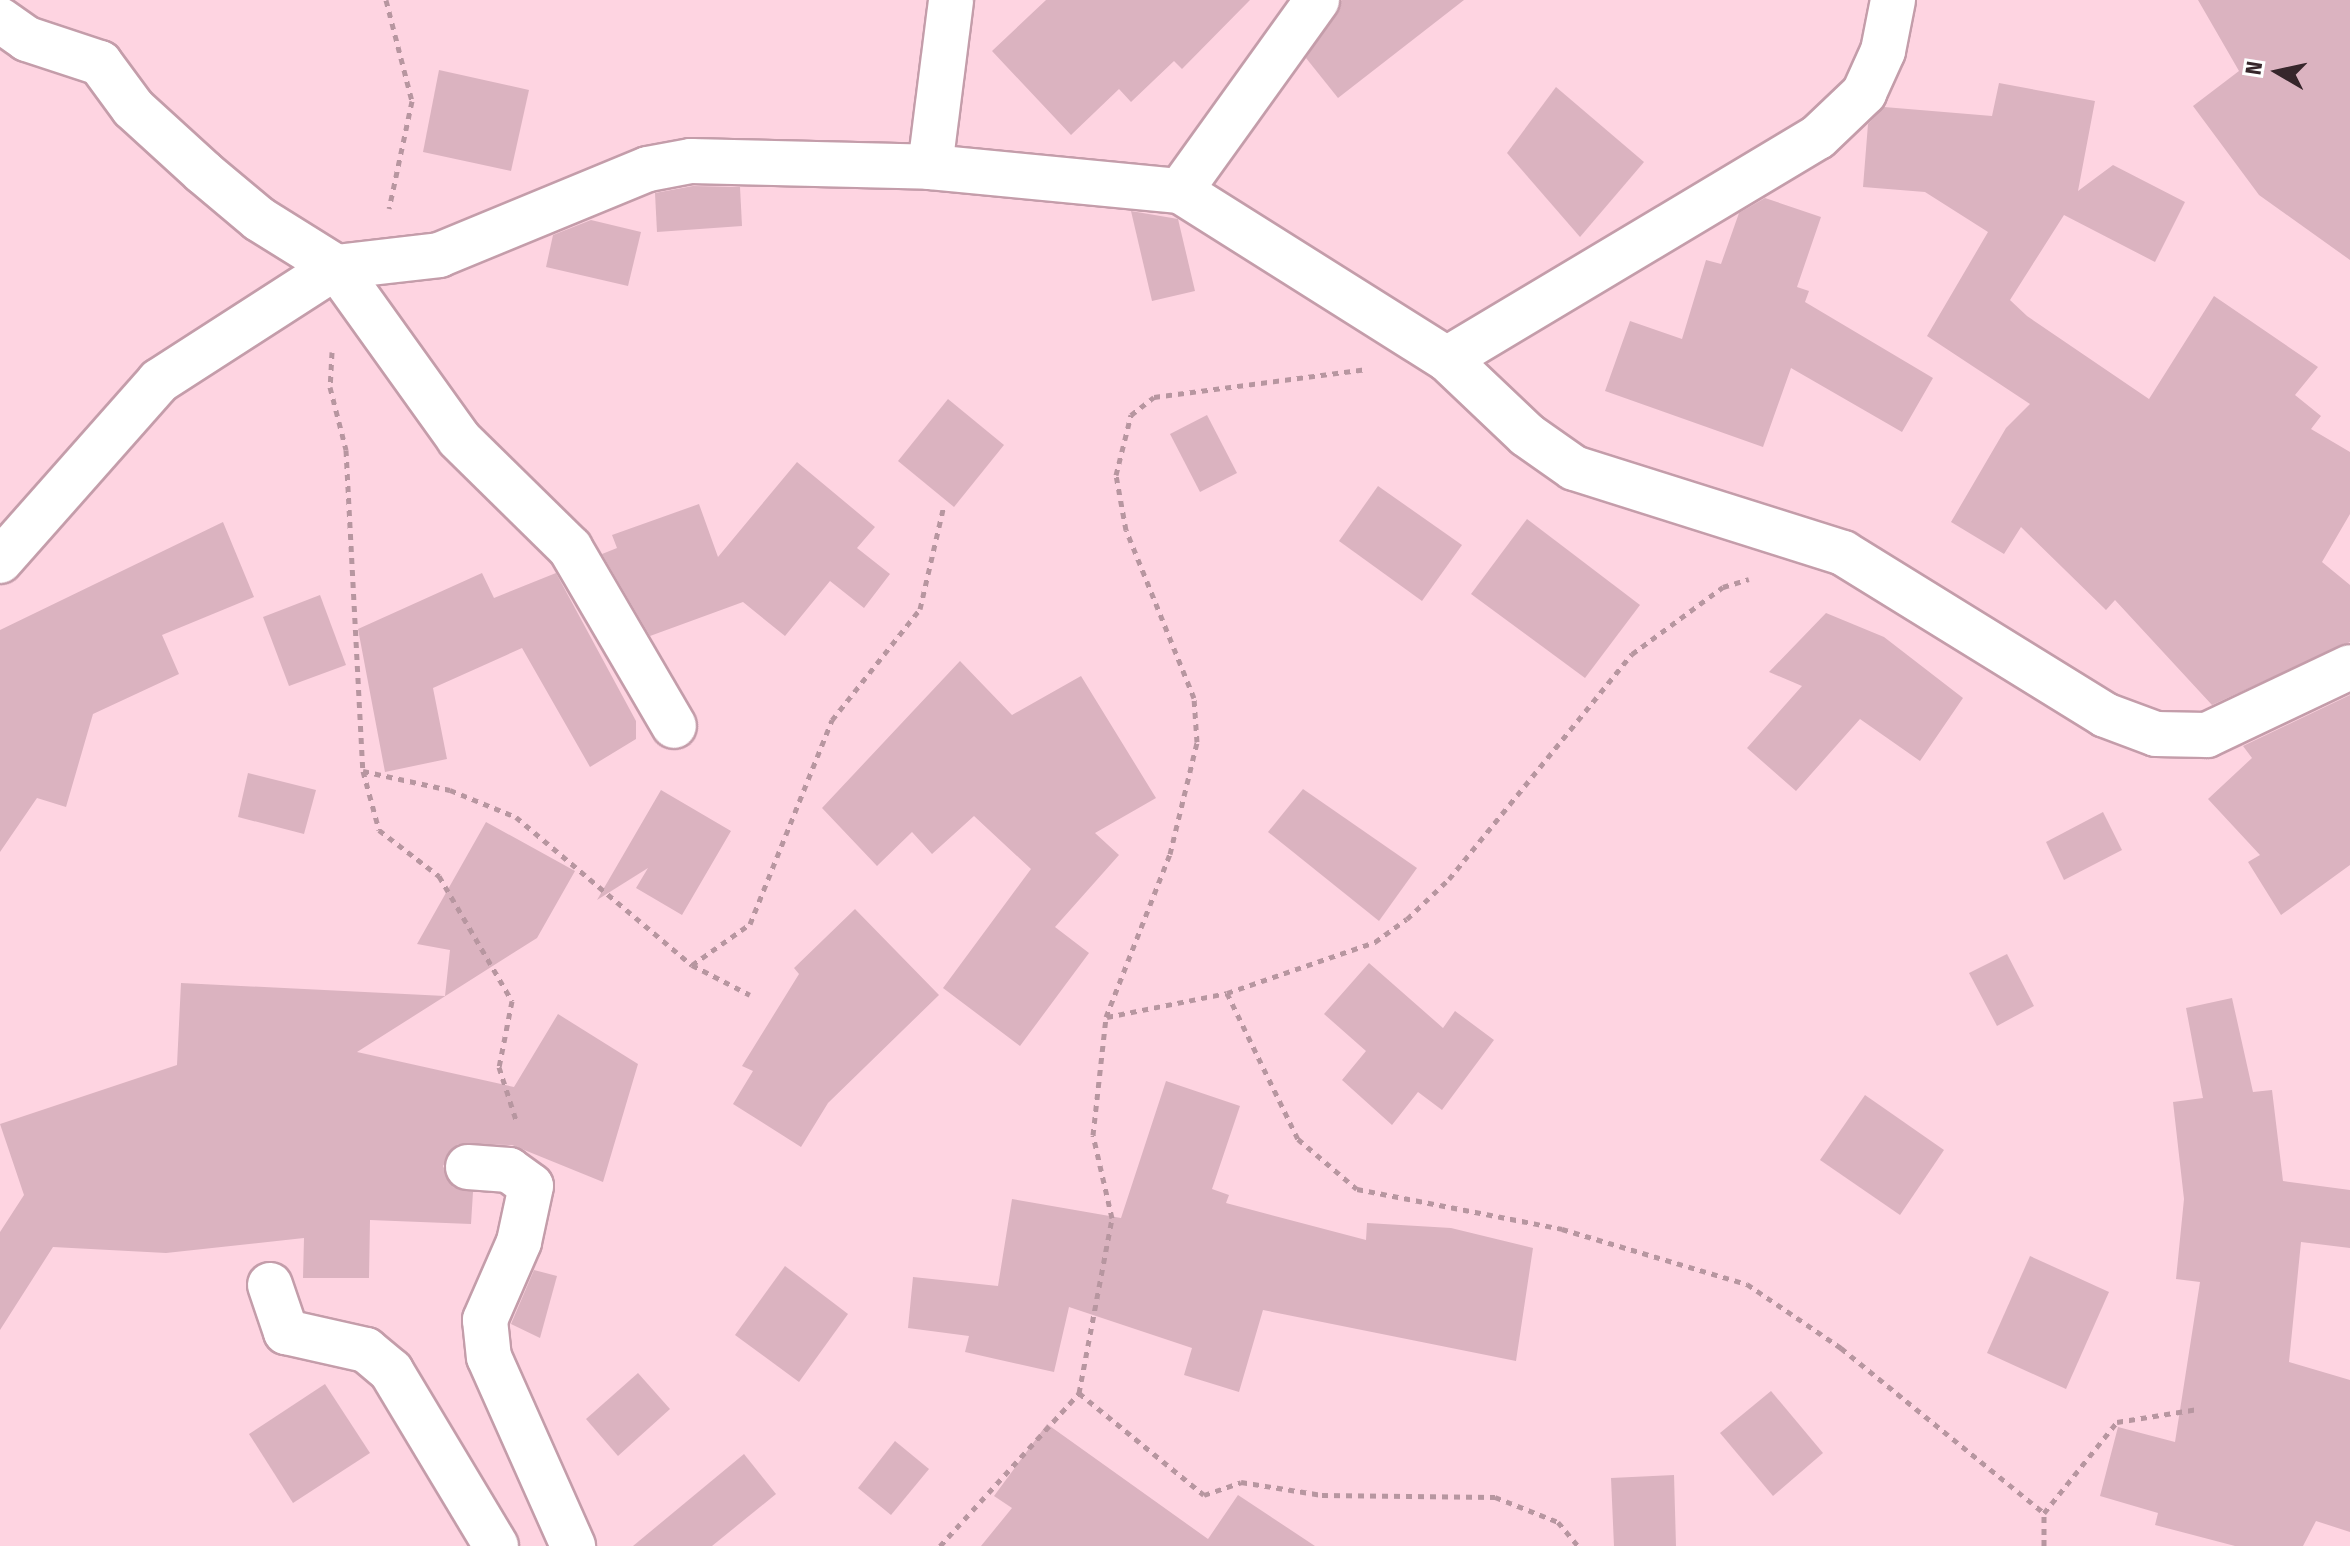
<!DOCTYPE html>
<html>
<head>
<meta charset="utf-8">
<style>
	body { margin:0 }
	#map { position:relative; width:2350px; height:1546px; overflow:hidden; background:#fed4e1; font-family:"Fira Sans Condensed",sans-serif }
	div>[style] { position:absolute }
	.building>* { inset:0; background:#dbb3c0 }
	.path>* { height:5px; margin-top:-2.5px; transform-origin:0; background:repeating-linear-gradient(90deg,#b796a0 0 6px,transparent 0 12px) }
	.roads { filter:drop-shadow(2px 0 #c49daa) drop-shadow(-2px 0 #c49daa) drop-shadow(0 2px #c49daa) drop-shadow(0 -2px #c49daa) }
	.minor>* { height:44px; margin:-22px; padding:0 22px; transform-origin:22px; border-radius:22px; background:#fff }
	span { translate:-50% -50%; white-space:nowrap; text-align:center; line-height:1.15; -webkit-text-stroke:8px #fff; paint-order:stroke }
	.north { position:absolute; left:2238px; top:32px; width:80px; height:80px; -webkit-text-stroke:6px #fff; paint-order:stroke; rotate:279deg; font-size:22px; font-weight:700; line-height:32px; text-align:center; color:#36262b }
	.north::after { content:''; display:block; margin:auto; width:28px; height:36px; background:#36262b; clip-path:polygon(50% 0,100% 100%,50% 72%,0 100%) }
</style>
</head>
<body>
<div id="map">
	<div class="building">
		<div style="clip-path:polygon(1046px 0,1250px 0,1182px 69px,1174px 61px,1131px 102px,1119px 89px,1071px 135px,992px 51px)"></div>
		<div style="clip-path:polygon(1342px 0,1464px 0,1338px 98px,1306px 58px)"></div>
		<div style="clip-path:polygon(2198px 0,2350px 0,2350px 260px,2259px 195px,2193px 106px,2239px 71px)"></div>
		<div style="clip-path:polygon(439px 70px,529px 90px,511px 171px,423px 152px)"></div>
		<div style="clip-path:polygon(1999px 83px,2095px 101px,2078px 191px,2113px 165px,2185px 202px,2155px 262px,2064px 215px,2010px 300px,2027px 316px,2149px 399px,2214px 296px,2318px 367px,2295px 395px,2321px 416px,2311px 429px,2350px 452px,2350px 514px,2322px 562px,2350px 585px,2350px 642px,2212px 705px,2115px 600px,2106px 610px,2021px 527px,2004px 554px,1951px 522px,2006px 428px,2030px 404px,1927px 336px,1988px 232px,1925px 192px,1863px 187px,1868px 124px,1884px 107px,1992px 116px)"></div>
		<div style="clip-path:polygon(1556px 87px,1644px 162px,1580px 237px,1507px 153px)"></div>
		<div style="clip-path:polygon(693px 186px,740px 187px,742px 226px,657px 232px,655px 193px)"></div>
		<div style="clip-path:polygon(1765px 198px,1821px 217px,1797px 287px,1809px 291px,1805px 302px,1933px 378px,1902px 432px,1791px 368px,1763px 447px,1605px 391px,1630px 321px,1682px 339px,1706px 260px,1721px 264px,1739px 213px)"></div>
		<div style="clip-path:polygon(1131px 211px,1178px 219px,1195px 291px,1152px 301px)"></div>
		<div style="clip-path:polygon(591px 220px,641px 232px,628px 286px,546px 267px,553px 235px)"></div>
		<div style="clip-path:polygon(948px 399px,1004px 445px,954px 507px,898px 461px)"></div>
		<div style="clip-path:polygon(1207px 415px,1237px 473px,1200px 492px,1170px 434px)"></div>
		<div style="clip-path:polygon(797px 462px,875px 527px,857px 548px,890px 574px,864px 608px,830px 581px,785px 636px,743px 602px,650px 636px,602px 554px,617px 548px,612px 535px,699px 504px,718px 557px)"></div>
		<div style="clip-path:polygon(1378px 486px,1462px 545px,1422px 601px,1339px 541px)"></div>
		<div style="clip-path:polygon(1527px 519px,1640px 605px,1585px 678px,1471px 594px)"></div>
		<div style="clip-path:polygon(223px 522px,254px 597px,162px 635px,179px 674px,93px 714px,66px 807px,37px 798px,0 852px,0 630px)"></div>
		<div style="clip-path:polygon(482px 573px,494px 598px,556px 573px,636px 721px,636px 739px,590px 767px,522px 648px,433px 688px,447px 759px,385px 772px,358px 629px)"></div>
		<div style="clip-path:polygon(320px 595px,346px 665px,289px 686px,263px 617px)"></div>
		<div style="clip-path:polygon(1826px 613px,1884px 637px,1963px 698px,1920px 761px,1860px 719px,1796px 791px,1747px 748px,1802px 686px,1769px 672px)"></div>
		<div style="clip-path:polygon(960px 661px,1012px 715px,1081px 676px,1156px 798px,1095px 833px,1119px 855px,1055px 927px,1089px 953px,1020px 1046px,943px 988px,1031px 869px,974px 816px,932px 854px,912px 832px,877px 866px,822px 808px)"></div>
		<div style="clip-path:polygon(2350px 695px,2350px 865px,2281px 915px,2248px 862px,2260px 855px,2208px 799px,2252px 758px,2243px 746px)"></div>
		<div style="clip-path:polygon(248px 773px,316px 790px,304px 834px,238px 817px)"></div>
		<div style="clip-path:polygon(1303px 789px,1417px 868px,1379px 921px,1268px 832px)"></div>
		<div style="clip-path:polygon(661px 790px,731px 831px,682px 915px,636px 888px,648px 868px,597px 900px)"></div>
		<div style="clip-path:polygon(2103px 812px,2122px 850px,2064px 880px,2046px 842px)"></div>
		<div style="clip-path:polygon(486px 822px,575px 871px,537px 938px,357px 1052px,514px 1087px,558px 1014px,638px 1064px,603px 1182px,512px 1145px,458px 1144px,443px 1166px,453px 1187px,473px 1192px,471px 1224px,370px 1220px,369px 1278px,303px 1278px,304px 1238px,166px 1253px,53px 1247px,0 1330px,0 1232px,24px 1195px,0 1124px,177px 1065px,181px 983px,445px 996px,450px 950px,417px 944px)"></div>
		<div style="clip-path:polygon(855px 909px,939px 995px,828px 1103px,801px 1147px,733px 1104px,753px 1071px,742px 1066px,799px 974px,794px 968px)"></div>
		<div style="clip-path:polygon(2007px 954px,2034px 1006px,1997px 1026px,1969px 973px)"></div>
		<div style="clip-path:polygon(1369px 963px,1443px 1028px,1455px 1011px,1494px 1040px,1442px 1110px,1418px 1092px,1392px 1125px,1342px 1080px,1366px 1051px,1324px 1014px)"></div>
		<div style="clip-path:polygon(2232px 998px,2253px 1092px,2272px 1090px,2283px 1181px,2350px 1190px,2350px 1248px,2301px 1242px,2289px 1362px,2350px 1380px,2350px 1532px,2316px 1521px,2303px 1546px,2235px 1546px,2155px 1525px,2158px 1513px,2100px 1496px,2118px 1427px,2175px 1442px,2200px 1282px,2176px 1279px,2184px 1199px,2173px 1102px,2203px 1098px,2186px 1008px)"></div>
		<div style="clip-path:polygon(1166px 1081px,1240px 1106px,1212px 1189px,1229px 1195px,1226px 1203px,1366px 1240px,1367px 1223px,1451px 1228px,1533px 1248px,1516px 1361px,1263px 1310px,1239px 1392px,1184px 1375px,1192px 1348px,1069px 1307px,1054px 1372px,965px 1352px,969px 1336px,908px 1328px,913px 1277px,998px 1286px,1012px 1199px,1121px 1218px)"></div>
		<div style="clip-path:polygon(1865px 1095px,1944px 1150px,1900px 1215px,1820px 1160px)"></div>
		<div style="clip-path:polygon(2030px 1256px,2109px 1292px,2066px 1389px,1987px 1353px)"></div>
		<div style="clip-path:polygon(785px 1266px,848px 1314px,799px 1382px,735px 1335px)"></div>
		<div style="clip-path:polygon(534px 1270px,557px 1276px,540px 1338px,511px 1324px)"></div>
		<div style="clip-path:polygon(638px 1373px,670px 1409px,618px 1456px,586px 1419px)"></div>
		<div style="clip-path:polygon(325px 1384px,370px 1453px,293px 1503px,249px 1434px)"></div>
		<div style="clip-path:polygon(1771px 1391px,1823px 1453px,1773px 1496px,1720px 1433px)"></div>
		<div style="clip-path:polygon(1047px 1424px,1208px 1539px,1238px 1495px,1315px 1546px,981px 1546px,1012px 1508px,994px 1496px)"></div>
		<div style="clip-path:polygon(895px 1441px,929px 1469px,891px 1515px,858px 1488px)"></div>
		<div style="clip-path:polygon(744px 1454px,776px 1494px,712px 1546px,633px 1546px)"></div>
		<div style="clip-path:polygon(1674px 1475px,1676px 1546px,1614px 1546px,1611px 1478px)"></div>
	</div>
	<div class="path">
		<div style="left:386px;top:0;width:104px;rotate:75.6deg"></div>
		<div style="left:412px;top:101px;width:110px;rotate:102deg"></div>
		<div style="left:332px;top:352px;width:35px;rotate:93deg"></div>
		<div style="left:330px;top:387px;width:65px;rotate:75.7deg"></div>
		<div style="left:346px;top:450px;width:321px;rotate:87deg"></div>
		<div style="left:363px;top:771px;width:61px;rotate:74.8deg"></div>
		<div style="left:379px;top:830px;width:76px;rotate:37.5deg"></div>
		<div style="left:439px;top:876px;width:145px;rotate:59.7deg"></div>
		<div style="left:512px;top:1001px;width:67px;rotate:101.1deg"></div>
		<div style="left:499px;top:1067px;width:56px;rotate:72.2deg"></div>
		<div style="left:363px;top:771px;width:89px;rotate:12.3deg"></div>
		<div style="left:450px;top:790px;width:71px;rotate:22.2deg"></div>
		<div style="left:516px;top:817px;width:230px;rotate:40.1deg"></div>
		<div style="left:692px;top:965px;width:65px;rotate:27.3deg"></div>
		<div style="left:692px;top:965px;width:71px;rotate:-35.3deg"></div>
		<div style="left:750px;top:924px;width:220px;rotate:-68.1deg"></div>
		<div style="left:832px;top:720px;width:142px;rotate:-51.6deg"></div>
		<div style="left:920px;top:609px;width:107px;rotate:-77deg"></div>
		<div style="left:1227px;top:993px;width:157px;rotate:-19deg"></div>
		<div style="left:1375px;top:942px;width:39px;rotate:-36deg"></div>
		<div style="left:1407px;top:919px;width:58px;rotate:-43.6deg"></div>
		<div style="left:1449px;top:879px;width:290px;rotate:-50.9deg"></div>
		<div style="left:1632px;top:654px;width:113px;rotate:-36.4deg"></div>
		<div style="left:1723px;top:587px;width:27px;rotate:-17deg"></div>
		<div style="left:1107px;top:1017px;width:122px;rotate:-11.3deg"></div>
		<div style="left:1227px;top:993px;width:162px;rotate:64.1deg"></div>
		<div style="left:1298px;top:1139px;width:77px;rotate:40.3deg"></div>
		<div style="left:1357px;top:1189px;width:209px;rotate:11deg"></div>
		<div style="left:1562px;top:1229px;width:193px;rotate:16.6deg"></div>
		<div style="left:1747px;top:1284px;width:114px;rotate:34.2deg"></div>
		<div style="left:1841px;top:1348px;width:262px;rotate:39.1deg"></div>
		<div style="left:2044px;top:1513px;width:117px;rotate:-51.3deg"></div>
		<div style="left:2117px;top:1422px;width:82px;rotate:-9.1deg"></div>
		<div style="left:1079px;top:1393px;width:161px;rotate:39.2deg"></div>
		<div style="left:1204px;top:1495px;width:39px;rotate:-19deg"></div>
		<div style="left:1241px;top:1482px;width:82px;rotate:9.1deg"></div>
		<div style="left:1322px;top:1495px;width:173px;rotate:0.7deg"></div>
		<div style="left:1495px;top:1497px;width:68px;rotate:21.6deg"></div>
		<div style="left:1558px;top:1522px;width:31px;rotate:50deg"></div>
		<div style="left:940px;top:1546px;width:207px;rotate:-47.7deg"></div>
		<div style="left:1079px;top:1393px;width:178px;rotate:-79.3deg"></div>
		<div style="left:1112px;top:1218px;width:85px;rotate:-102.9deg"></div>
		<div style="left:1093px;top:1135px;width:119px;rotate:-83.7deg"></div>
		<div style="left:1106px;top:1017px;width:175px;rotate:-68.6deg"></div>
		<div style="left:1170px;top:854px;width:115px;rotate:-76.4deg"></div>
		<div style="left:1197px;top:742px;width:44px;rotate:-93.9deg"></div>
		<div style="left:1194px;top:698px;width:181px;rotate:-112deg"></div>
		<div style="left:1126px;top:530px;width:56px;rotate:-100.3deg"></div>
		<div style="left:1116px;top:475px;width:62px;rotate:-76deg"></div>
		<div style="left:1131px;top:415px;width:29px;rotate:-38deg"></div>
		<div style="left:1154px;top:397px;width:215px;rotate:-7.5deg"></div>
		<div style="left:2044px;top:1546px;width:33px;rotate:-90deg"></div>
	</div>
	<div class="roads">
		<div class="minor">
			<div style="left:0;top:20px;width:33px;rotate:35deg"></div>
			<div style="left:27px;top:39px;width:77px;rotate:18.2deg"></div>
			<div style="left:100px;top:63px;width:56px;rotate:53.7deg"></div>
			<div style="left:133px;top:108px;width:95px;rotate:42.4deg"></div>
			<div style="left:203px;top:172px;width:73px;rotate:40deg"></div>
			<div style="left:259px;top:219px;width:91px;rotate:31.9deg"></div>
			<div style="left:336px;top:267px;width:104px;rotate:-6.6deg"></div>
			<div style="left:439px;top:255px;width:226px;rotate:-22.4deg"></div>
			<div style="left:648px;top:169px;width:44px;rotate:-10.5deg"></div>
			<div style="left:691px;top:161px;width:239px;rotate:1.4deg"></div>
			<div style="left:930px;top:167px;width:251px;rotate:5.5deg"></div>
			<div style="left:1180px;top:191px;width:235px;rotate:-54.3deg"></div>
			<div style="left:930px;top:167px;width:168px;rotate:-82.8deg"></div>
			<div style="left:1180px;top:191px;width:315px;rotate:32.2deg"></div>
			<div style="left:1447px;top:359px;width:432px;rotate:-30.9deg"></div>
			<div style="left:1818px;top:137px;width:64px;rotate:-43.7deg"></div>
			<div style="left:1864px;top:93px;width:46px;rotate:-65.7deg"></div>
			<div style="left:1883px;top:51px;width:52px;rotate:-78.9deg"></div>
			<div style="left:1447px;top:359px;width:110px;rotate:43.5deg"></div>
			<div style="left:1527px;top:435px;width:57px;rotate:35.1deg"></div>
			<div style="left:1574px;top:468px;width:282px;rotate:17.5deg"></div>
			<div style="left:1843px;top:553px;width:308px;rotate:31.7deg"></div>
			<div style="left:2105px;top:715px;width:54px;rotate:20.4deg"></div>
			<div style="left:2156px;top:734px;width:51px;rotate:1.1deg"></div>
			<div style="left:2207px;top:735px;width:158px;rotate:-25.4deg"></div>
			<div style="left:0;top:561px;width:240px;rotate:-48.5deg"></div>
			<div style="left:159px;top:381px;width:211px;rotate:-32.8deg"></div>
			<div style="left:336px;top:267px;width:211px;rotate:54.4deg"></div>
			<div style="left:459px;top:439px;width:156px;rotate:44.5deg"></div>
			<div style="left:570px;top:548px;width:206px;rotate:59.7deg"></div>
			<div style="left:468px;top:1167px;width:41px;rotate:4.2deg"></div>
			<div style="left:509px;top:1170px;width:27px;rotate:36deg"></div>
			<div style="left:531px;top:1186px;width:57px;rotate:102.1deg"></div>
			<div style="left:519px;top:1242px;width:85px;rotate:113.6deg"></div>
			<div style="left:485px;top:1320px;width:37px;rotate:84deg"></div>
			<div style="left:489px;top:1357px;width:207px;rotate:66deg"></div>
			<div style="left:270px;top:1285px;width:50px;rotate:71.2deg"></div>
			<div style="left:286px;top:1332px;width:82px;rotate:12.7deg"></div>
			<div style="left:366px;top:1350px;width:33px;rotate:40deg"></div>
			<div style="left:391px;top:1371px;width:204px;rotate:59deg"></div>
		</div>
	</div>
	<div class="north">N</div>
</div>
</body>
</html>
